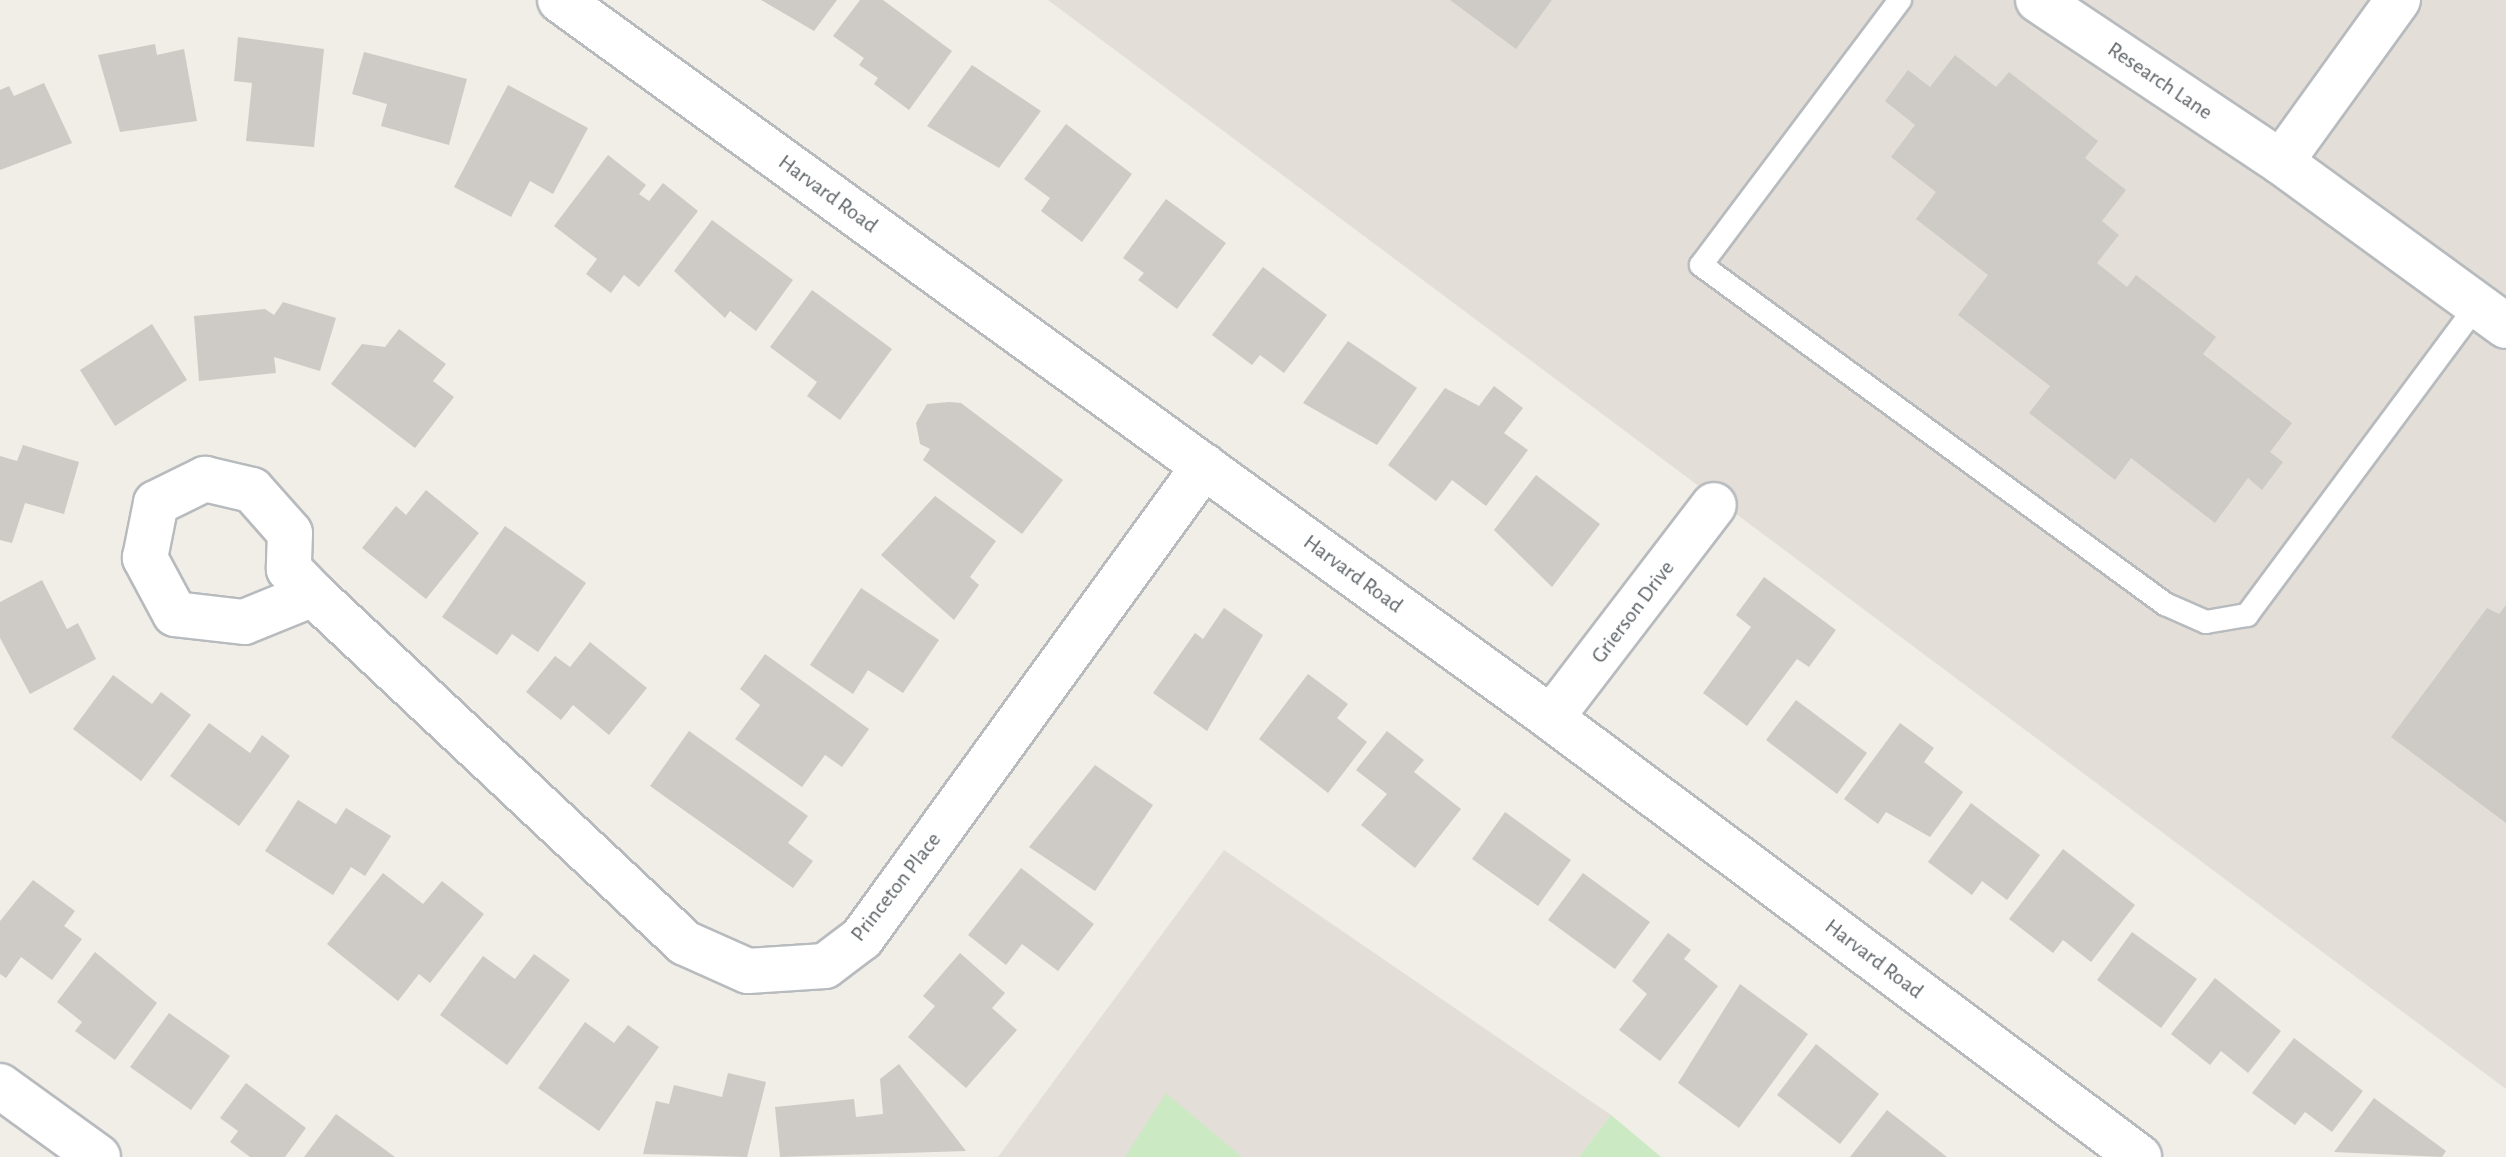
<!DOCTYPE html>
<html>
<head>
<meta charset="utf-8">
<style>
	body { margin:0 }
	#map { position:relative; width:2506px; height:1157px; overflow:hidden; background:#f1ede7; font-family:"Alegreya Sans",sans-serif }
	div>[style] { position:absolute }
	.education>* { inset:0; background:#e3ded8 }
	.green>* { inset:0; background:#cbe9c3 }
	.building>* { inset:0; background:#cecac6 }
	.roads { filter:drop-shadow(2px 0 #b7bbbe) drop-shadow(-2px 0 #b7bbbe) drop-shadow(0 2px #b7bbbe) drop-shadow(0 -2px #b7bbbe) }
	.service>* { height:22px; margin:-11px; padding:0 11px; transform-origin:11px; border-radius:11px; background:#fff }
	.minor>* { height:44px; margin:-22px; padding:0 22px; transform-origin:22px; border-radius:22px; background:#fff }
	span { translate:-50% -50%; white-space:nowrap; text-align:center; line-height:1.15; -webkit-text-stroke:6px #fff; paint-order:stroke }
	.street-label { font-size:22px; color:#5e6468 }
</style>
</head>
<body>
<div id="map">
	<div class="education">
		<div style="clip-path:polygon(1048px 0,2506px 0,2506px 1089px)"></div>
		<div style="clip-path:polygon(1224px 850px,1611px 1115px,1579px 1157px,998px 1157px)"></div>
	</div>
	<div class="green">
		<div style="clip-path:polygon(1166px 1093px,1242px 1157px,1125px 1157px)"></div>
		<div style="clip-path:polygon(1611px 1115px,1661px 1157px,1579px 1157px)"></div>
	</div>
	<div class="building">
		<div style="clip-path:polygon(761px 0,837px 0,814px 31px)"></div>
		<div style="clip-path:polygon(860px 0,883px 0,952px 51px,909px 110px,874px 84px,878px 78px,859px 65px,864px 58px,833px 36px)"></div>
		<div style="clip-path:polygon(1450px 0,1552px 0,1516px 49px)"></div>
		<div style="clip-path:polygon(238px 37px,324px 49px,314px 147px,246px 141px,252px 83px,234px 81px)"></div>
		<div style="clip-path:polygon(155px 44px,157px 55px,184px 49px,197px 121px,120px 132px,98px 55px)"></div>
		<div style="clip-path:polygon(364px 52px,467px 79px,449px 145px,381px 126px,387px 104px,352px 94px)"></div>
		<div style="clip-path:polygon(1955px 55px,1996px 87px,2009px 72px,2098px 141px,2085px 158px,2126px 190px,2102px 221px,2119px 235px,2097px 263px,2127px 287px,2136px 275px,2216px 337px,2203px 354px,2292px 423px,2270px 452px,2283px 462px,2262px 490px,2248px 478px,2215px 523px,2131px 458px,2115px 480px,2029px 413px,2050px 386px,1958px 315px,1988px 275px,1916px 219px,1936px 192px,1891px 157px,1915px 125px,1885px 101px,1908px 70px,1930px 87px)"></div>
		<div style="clip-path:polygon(972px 65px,1041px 111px,999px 168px,927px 126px)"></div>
		<div style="clip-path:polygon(44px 83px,72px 143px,0 170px,0 90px,9px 86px,14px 96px)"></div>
		<div style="clip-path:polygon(508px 85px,588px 128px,553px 194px,530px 181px,511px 217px,454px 187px)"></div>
		<div style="clip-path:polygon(1066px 124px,1132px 174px,1082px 242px,1041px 211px,1050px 198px,1024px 179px)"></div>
		<div style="clip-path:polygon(608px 155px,646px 185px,639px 194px,649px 201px,663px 183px,698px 211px,639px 287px,624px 275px,611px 293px,586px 274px,597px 259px,554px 226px)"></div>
		<div style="clip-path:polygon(1166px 199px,1226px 243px,1177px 309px,1138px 280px,1144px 273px,1123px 258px)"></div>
		<div style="clip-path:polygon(712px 220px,793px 280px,756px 331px,730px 311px,725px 318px,674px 271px)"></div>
		<div style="clip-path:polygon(1263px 267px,1327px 315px,1284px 373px,1260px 355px,1252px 365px,1212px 335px)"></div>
		<div style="clip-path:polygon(812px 290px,892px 349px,840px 420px,807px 396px,817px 382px,770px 347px)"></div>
		<div style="clip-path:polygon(283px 302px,336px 318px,320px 371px,274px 357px,276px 373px,199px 381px,194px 316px,265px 309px,274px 315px)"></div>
		<div style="clip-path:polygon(152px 324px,187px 380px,115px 426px,80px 370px)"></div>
		<div style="clip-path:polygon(399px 329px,446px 364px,433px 381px,454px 397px,415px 448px,331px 384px,362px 344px,385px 347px)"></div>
		<div style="clip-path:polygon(1348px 341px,1417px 388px,1377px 445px,1303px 403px)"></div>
		<div style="clip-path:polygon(1494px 386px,1523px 408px,1504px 433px,1528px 450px,1486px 506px,1452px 480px,1436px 501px,1388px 465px,1445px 388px,1479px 406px)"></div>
		<div style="clip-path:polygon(949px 402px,961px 403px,1063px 480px,1022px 534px,923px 460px,930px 449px,920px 444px,916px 423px,927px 404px)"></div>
		<div style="clip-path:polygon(23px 445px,79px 462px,64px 514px,25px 503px,12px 543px,0 540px,0 456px,17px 461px)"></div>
		<div style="clip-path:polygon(1536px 475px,1600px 524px,1552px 587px,1494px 530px)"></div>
		<div style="clip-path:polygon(426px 490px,479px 533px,426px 599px,362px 548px,396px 506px,406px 515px)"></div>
		<div style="clip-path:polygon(935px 496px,996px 541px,970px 577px,979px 585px,954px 620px,881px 555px)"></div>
		<div style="clip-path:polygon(505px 526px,586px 583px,538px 652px,512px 634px,497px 655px,442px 617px)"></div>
		<div style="clip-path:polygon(1764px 577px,1836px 630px,1809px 667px,1797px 659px,1747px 726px,1703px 693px,1751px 627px,1736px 615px)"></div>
		<div style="clip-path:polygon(42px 580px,67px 629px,78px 623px,96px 659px,30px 694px,0 638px,0 602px)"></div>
		<div style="clip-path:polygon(861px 588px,939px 640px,903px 693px,868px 670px,853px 694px,810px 665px)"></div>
		<div style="clip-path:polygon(2506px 605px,2506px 823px,2391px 737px,2487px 608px,2499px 614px)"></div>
		<div style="clip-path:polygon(1224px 608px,1263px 635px,1207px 731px,1153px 693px,1195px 633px,1203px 639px)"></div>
		<div style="clip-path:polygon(590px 642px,647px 688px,609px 735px,573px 705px,561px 720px,526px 692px,555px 656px,570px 667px)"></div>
		<div style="clip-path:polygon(765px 654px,869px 729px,842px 767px,825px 755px,802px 787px,735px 739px,760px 705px,740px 689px)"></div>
		<div style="clip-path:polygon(1308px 674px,1348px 704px,1337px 718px,1367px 742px,1328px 793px,1259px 739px)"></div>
		<div style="clip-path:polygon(113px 675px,152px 704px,161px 692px,191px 715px,141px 781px,73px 729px)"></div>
		<div style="clip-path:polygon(1796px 700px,1867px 753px,1837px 794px,1766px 740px)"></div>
		<div style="clip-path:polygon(209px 723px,250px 753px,262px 735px,290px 756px,239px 826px,170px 776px)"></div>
		<div style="clip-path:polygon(1900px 723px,1934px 748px,1924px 762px,1963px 792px,1930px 837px,1886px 812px,1878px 824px,1844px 799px)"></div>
		<div style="clip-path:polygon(689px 731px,808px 816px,788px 843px,813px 861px,793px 888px,650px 786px)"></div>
		<div style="clip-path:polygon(1387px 731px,1424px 760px,1414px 772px,1461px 809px,1415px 868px,1361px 825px,1387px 794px,1356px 770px)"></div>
		<div style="clip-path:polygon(1095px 765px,1153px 805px,1095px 891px,1029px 847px)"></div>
		<div style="clip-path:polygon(298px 800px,336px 824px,346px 808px,391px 836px,365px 876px,351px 867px,333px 895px,265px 851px)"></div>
		<div style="clip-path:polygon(1971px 803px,2040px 855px,2007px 900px,1982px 881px,1972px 895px,1928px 862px)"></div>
		<div style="clip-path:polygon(1505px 812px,1571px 860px,1538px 906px,1472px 859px)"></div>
		<div style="clip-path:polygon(2063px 849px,2135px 905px,2091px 962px,2063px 940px,2053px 953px,2009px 919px)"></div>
		<div style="clip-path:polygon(1021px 868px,1094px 924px,1058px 971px,1022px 944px,1006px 965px,968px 935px)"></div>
		<div style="clip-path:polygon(383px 873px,423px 904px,442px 881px,484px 914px,430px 983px,419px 974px,398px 1001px,327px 944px)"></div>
		<div style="clip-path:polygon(1583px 873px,1650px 922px,1615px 969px,1548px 920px)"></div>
		<div style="clip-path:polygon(33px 880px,75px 911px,64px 926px,82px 939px,52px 980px,21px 957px,6px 978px,0 974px,0 921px)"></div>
		<div style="clip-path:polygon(2132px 932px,2197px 979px,2161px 1028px,2097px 980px)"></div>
		<div style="clip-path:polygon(1668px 933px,1691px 950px,1684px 959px,1718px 986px,1660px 1061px,1619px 1030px,1647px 994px,1632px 981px)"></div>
		<div style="clip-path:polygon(95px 952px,157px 1003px,115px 1060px,75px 1031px,82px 1022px,57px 1002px)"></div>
		<div style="clip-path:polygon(960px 953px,1005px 993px,992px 1008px,1017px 1030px,966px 1088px,908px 1037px,935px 1006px,923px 996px)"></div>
		<div style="clip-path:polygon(534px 954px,570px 980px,507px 1065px,440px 1015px,483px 956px,515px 979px)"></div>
		<div style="clip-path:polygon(2215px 978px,2281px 1031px,2248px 1073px,2221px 1051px,2210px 1065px,2171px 1034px)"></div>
		<div style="clip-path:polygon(1740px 984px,1808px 1034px,1739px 1128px,1678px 1083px)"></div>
		<div style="clip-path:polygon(169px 1013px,230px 1056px,191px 1110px,130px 1067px)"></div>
		<div style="clip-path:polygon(585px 1022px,614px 1043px,628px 1025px,659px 1047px,599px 1131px,538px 1088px)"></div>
		<div style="clip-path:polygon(2294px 1038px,2363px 1091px,2332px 1132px,2305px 1112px,2295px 1125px,2252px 1093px)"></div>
		<div style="clip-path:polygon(1816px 1044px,1879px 1094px,1840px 1144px,1777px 1095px)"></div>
		<div style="clip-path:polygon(899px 1064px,966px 1151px,780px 1157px,775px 1107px,854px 1099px,856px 1117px,883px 1114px,880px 1079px)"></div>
		<div style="clip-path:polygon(728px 1073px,766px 1082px,747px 1157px,643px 1154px,656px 1101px,669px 1104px,674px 1085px,722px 1097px)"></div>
		<div style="clip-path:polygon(246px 1083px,306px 1128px,285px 1157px,250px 1157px,230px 1142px,238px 1131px,220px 1118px)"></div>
		<div style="clip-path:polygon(2374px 1098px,2446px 1151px,2442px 1157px,2334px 1152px)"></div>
		<div style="clip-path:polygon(1887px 1110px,1947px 1157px,1850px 1157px)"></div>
		<div style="clip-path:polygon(336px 1114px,395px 1157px,304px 1157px)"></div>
	</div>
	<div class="roads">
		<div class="service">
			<div style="left:1900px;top:0;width:331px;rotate:126.9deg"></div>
			<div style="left:1701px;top:265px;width:575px;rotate:36.15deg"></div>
			<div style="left:2165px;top:604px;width:45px;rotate:23.7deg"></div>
			<div style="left:2206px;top:622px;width:42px;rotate:-9.7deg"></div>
			<div style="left:2247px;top:615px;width:386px;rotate:-53.4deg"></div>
		</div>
		<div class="minor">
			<div style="left:560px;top:0;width:1224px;rotate:35.92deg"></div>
			<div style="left:1551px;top:718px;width:734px;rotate:36.74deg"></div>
			<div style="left:2038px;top:0;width:292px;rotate:33.7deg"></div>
			<div style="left:2281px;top:162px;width:278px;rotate:36.1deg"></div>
			<div style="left:2281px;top:162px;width:200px;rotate:-54.2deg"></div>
			<div style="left:313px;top:594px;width:74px;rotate:157.9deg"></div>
			<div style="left:244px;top:622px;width:69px;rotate:-173.4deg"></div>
			<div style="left:175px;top:614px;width:64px;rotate:-118.2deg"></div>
			<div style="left:145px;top:558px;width:56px;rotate:-78.7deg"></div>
			<div style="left:156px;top:503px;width:55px;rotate:-26.1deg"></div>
			<div style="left:205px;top:479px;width:48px;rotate:13.2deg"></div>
			<div style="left:252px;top:490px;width:57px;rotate:48.5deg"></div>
			<div style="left:290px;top:533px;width:36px;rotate:92deg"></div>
			<div style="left:289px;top:569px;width:35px;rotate:46deg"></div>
			<div style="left:313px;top:594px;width:510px;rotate:43.17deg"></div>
			<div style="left:685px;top:943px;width:69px;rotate:24deg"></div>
			<div style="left:748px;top:971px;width:77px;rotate:-3.7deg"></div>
			<div style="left:825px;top:966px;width:46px;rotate:-37.1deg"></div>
			<div style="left:862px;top:938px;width:583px;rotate:-54.07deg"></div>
			<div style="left:1551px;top:718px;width:268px;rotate:-52.6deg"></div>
			<div style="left:0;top:1086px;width:121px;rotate:35.9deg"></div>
		</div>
	</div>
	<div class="street-label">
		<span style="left:2160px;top:81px;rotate:34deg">Research Lane</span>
		<span style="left:828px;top:194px;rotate:36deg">Harvard Road</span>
		<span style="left:1353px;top:574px;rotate:36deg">Harvard Road</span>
		<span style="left:1633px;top:612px;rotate:-53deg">Grierson Drive</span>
		<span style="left:896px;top:887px;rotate:-52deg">Princeton Place</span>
		<span style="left:1874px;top:959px;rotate:37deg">Harvard Road</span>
	</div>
</div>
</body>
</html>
